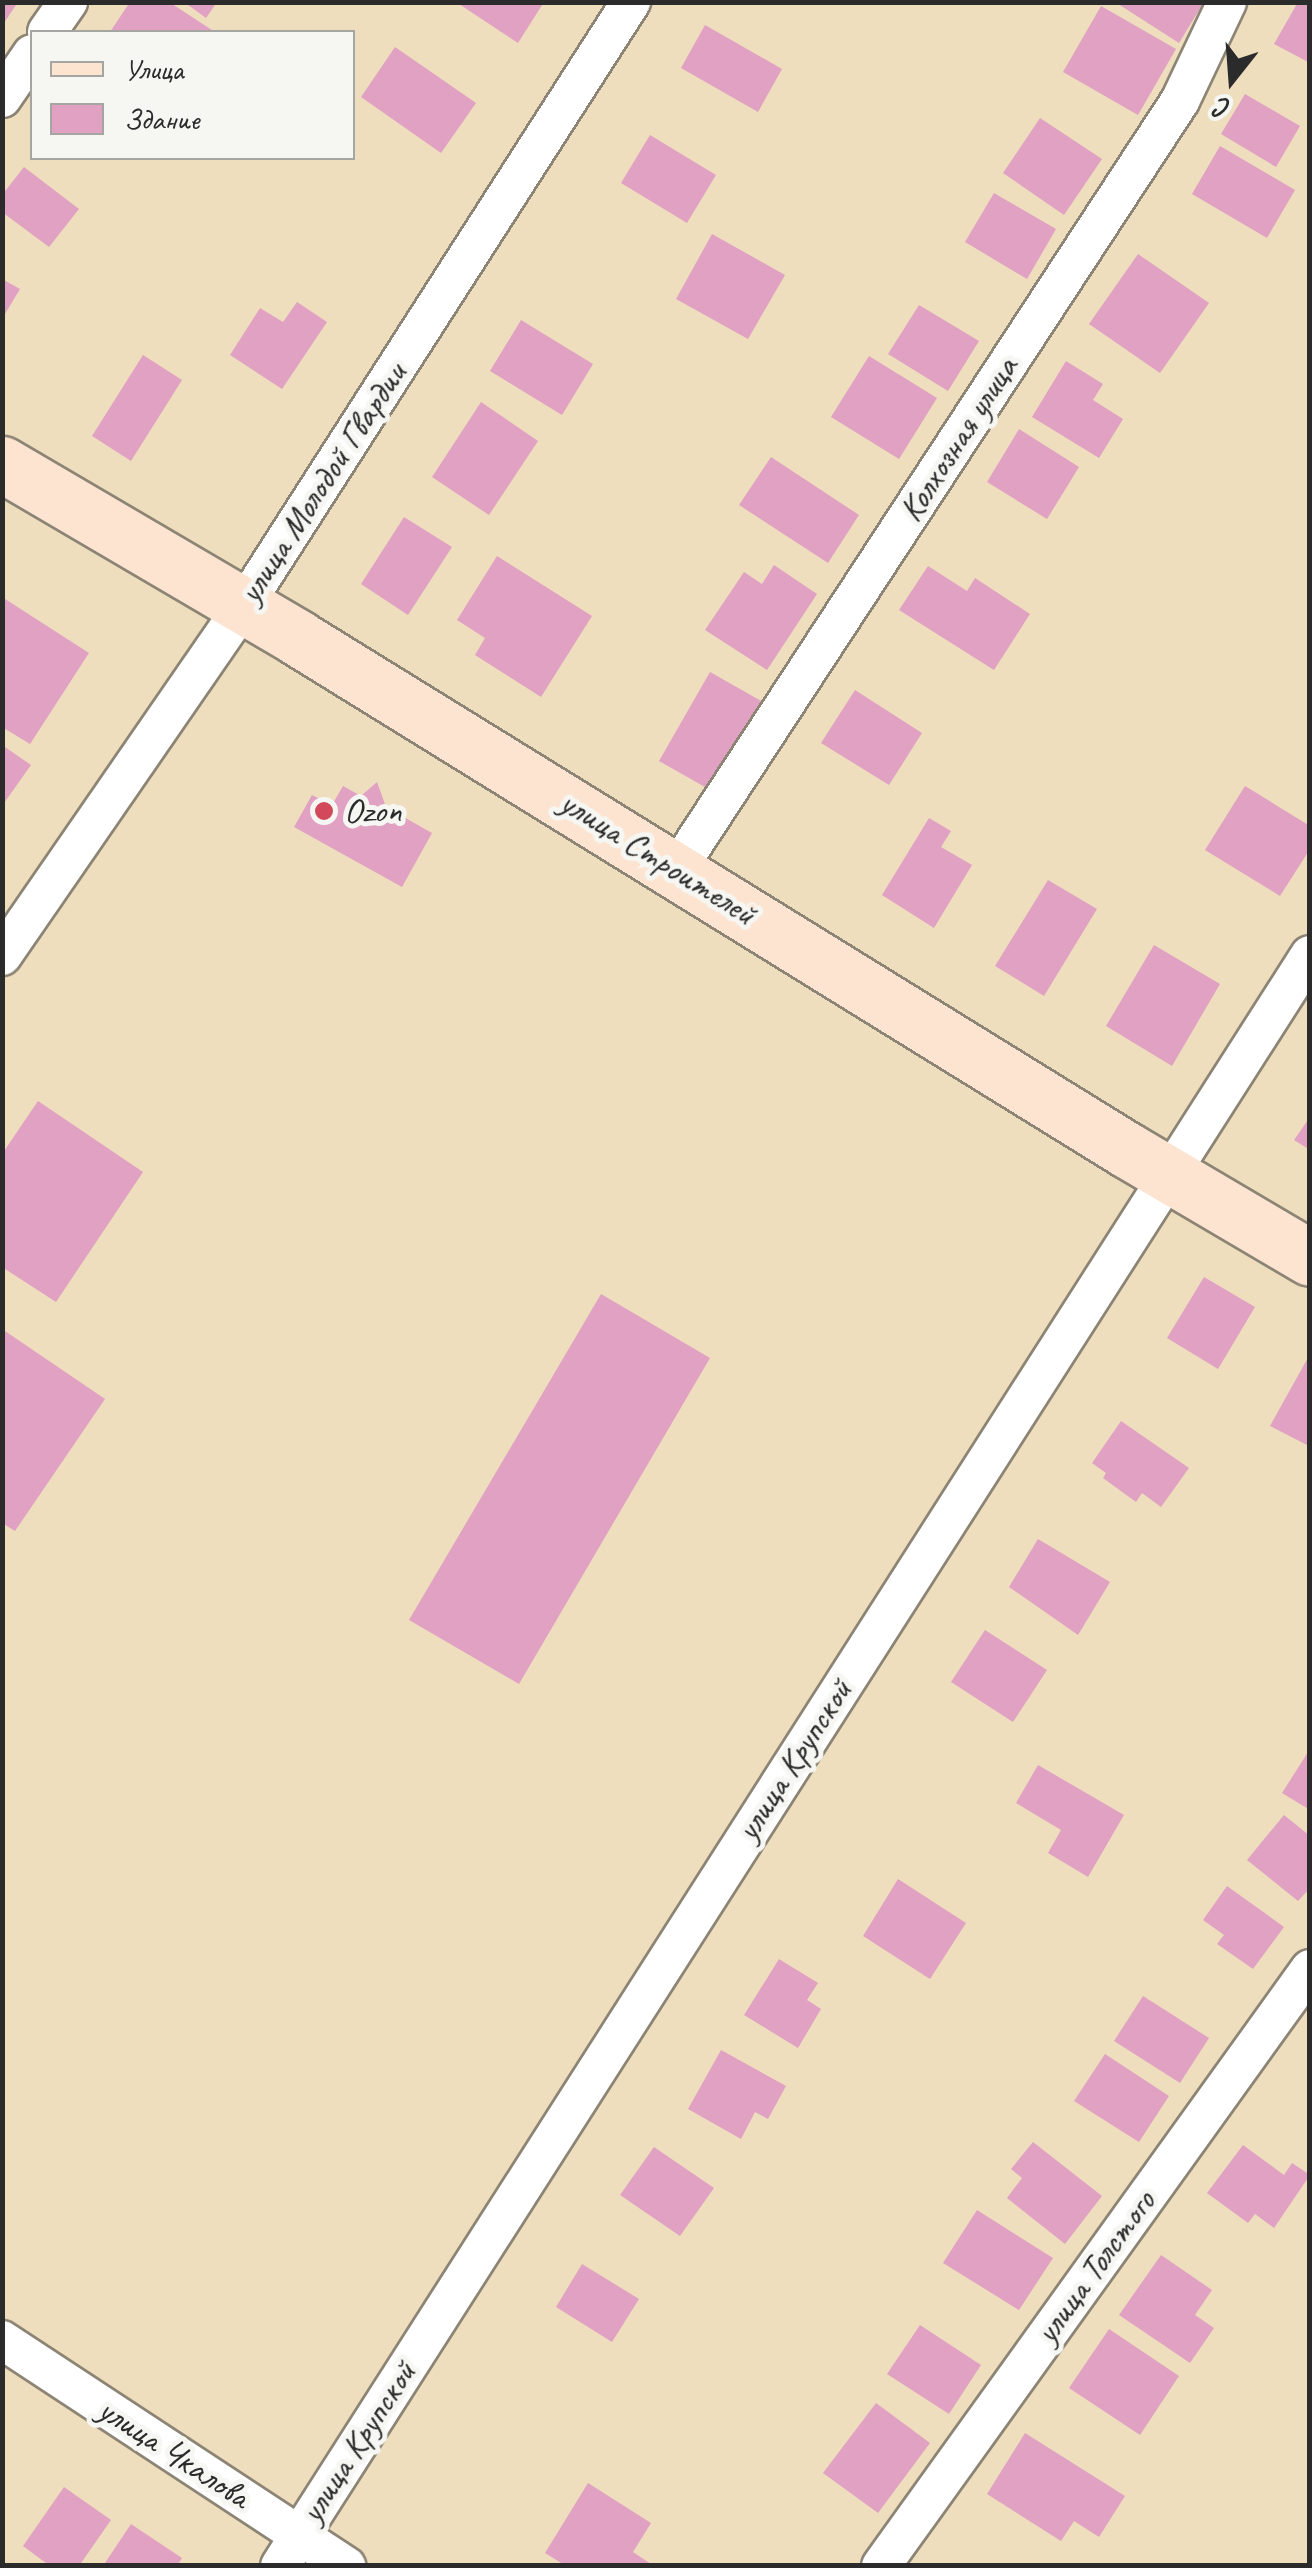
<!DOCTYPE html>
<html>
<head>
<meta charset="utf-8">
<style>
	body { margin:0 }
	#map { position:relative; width:1312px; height:2568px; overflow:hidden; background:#eedebd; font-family:Caveat,sans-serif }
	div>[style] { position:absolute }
	.building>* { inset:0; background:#e0a1c2 }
	.roads { filter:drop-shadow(2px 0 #8c8474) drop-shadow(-2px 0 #8c8474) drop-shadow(0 2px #8c8474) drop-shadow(0 -2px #8c8474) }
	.street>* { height:38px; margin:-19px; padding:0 19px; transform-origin:19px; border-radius:19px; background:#fff }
	.secondary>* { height:55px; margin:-27.5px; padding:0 27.5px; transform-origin:27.5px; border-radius:27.5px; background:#fde4d1 }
	.dots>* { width:28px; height:28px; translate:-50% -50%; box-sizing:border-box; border:5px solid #f6f6f2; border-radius:50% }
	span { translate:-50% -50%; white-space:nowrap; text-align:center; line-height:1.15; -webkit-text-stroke:10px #f6f6f2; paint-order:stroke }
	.street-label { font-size:35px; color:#2b2b2b }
	.poi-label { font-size:35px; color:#2b2b2b }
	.left { translate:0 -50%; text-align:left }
	.frame { position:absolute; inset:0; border:5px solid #2b2b2b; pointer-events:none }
	.legend { position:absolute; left:30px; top:30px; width:325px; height:130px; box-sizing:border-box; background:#f6f6f2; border:2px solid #a5a5a2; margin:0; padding:12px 18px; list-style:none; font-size:30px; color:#2b2b2b }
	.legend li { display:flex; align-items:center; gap:20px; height:50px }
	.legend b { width:50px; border:2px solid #a5a5a2 }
	.north { position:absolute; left:1182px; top:30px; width:100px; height:100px; -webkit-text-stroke:8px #f6f6f2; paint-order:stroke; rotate:197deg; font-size:28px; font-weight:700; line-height:40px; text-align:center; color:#2b2b2b }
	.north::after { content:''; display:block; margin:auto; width:35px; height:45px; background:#2b2b2b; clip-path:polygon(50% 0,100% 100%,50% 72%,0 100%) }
</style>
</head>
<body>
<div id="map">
	<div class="building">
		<div style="clip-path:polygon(2px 2px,18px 2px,2px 26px)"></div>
		<div style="clip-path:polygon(130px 2px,169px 2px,215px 32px,110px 32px)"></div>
		<div style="clip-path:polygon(184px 2px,217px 2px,206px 18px)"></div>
		<div style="clip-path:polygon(456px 2px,544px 2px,518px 43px)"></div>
		<div style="clip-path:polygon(1115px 2px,1204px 2px,1179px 43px)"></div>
		<div style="clip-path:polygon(1298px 2px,1310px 2px,1310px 63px,1274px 44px)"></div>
		<div style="clip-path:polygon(1101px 6px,1176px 49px,1138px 115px,1063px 72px)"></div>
		<div style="clip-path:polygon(705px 25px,782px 69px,758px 112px,681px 68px)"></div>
		<div style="clip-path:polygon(395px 47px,476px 103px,441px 153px,361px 97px)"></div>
		<div style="clip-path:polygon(1245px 94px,1300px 126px,1276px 167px,1221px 134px)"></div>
		<div style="clip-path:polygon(1040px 118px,1102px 159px,1064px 215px,1003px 173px)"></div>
		<div style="clip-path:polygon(650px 135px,716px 175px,687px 223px,621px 183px)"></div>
		<div style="clip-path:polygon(1220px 146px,1295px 190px,1267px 238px,1192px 194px)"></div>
		<div style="clip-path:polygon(24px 167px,79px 209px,49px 247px,2px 212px,2px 195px)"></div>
		<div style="clip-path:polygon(994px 193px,1056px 229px,1027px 279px,965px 242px)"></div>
		<div style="clip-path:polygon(712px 234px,785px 275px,748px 339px,676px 299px)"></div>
		<div style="clip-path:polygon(1138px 254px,1209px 303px,1160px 373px,1089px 324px)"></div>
		<div style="clip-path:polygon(2px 279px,20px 289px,2px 319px)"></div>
		<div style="clip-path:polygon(297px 302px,327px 322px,282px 389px,230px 355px,260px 308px,283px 322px)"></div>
		<div style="clip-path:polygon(919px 305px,979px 341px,948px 391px,888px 354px)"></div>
		<div style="clip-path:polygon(521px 320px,593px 364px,562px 415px,490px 371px)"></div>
		<div style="clip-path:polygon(143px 355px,182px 380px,131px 461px,92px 436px)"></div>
		<div style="clip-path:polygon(869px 356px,937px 398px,899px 459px,831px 417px)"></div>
		<div style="clip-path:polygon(1066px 361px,1103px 384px,1093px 400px,1123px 419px,1099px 458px,1032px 417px)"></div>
		<div style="clip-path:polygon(481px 402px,538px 441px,489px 515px,432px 477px)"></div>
		<div style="clip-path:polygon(1019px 429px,1079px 467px,1047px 519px,987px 482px)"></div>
		<div style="clip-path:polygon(771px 457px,859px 515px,828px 563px,739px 505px)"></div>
		<div style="clip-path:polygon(404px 517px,452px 547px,408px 615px,361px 584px)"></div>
		<div style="clip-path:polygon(497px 556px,592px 616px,541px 697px,475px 655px,485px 638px,457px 620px)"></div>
		<div style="clip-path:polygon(774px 565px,817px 594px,767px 670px,705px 630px,744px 572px,762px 584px)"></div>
		<div style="clip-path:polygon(928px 566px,967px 591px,975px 578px,1030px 614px,994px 670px,899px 610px)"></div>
		<div style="clip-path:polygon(2px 597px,89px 653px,30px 744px,2px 727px)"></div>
		<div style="clip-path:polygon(710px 672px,763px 702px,712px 791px,659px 761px)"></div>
		<div style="clip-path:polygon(855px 690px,922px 733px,889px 785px,821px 743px)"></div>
		<div style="clip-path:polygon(2px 745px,31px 765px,2px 806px)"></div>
		<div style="clip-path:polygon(377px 782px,386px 807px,432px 833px,402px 887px,294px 827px,312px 795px,332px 805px,343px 786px,361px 796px)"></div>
		<div style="clip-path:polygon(1245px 786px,1310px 826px,1310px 849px,1280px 896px,1205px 850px)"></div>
		<div style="clip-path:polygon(929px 818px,951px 831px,941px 847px,972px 865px,934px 928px,882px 895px)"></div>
		<div style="clip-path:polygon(1048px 880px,1097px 909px,1044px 996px,995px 966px)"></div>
		<div style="clip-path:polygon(1154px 945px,1220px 984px,1172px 1066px,1106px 1026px)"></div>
		<div style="clip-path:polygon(38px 1101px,143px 1172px,56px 1302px,2px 1267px,2px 1154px)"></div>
		<div style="clip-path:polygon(1310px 1117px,1310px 1150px,1294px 1140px)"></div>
		<div style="clip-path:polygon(1204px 1277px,1255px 1307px,1218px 1369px,1167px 1338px)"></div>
		<div style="clip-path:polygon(601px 1294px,710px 1358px,519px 1684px,409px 1620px)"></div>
		<div style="clip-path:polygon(2px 1329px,105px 1399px,15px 1531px,2px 1523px)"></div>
		<div style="clip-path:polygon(1310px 1354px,1310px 1441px,1307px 1445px,1270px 1426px)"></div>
		<div style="clip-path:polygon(1121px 1421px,1189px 1468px,1161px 1507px,1142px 1493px,1136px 1502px,1103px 1478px,1106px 1473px,1092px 1463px)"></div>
		<div style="clip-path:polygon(1038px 1539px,1110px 1582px,1078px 1635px,1009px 1587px)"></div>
		<div style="clip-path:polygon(985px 1630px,1047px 1670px,1013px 1722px,951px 1682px)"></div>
		<div style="clip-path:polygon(1310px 1749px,1310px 1810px,1282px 1793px)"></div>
		<div style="clip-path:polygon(1038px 1765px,1124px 1815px,1088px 1877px,1048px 1853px,1061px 1830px,1016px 1803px)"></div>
		<div style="clip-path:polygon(1284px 1815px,1310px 1836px,1310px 1888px,1298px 1901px,1247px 1860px)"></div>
		<div style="clip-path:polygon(898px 1879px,966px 1923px,930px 1979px,863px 1936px)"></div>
		<div style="clip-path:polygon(1227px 1886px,1284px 1927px,1253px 1969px,1217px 1944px,1224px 1935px,1203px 1920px)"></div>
		<div style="clip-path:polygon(779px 1959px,818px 1983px,807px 2000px,821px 2009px,798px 2048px,744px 2015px)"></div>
		<div style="clip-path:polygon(1143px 1996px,1209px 2038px,1180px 2083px,1114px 2041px)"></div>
		<div style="clip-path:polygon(721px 2050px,786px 2086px,768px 2119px,755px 2112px,741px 2139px,688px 2109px)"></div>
		<div style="clip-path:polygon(1105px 2054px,1169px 2096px,1139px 2142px,1074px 2101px)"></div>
		<div style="clip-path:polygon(1033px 2142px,1102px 2196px,1065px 2244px,1007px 2198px,1022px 2178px,1011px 2169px)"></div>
		<div style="clip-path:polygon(1243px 2145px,1284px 2175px,1292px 2163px,1310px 2175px,1274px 2228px,1255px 2214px,1248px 2223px,1207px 2193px)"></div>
		<div style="clip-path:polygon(654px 2147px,714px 2188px,680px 2236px,620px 2195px)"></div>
		<div style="clip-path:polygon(977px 2210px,1053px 2258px,1019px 2310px,943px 2263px)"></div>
		<div style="clip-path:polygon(1161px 2255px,1212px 2290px,1195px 2315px,1214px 2328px,1190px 2363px,1119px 2315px)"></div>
		<div style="clip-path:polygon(582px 2264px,639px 2299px,612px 2342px,556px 2307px)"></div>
		<div style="clip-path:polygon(920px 2325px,981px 2365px,949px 2414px,887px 2374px)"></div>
		<div style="clip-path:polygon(1109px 2329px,1179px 2376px,1140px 2435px,1069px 2388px)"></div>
		<div style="clip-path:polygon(876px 2403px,930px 2443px,878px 2513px,823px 2473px)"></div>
		<div style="clip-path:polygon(1025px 2433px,1125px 2496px,1099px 2537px,1074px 2521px,1061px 2541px,987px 2494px)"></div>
		<div style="clip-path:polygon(588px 2483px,651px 2523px,633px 2552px,654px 2566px,566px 2566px,545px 2553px)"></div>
		<div style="clip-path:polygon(64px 2487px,111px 2520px,79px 2566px,50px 2566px,23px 2546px)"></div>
		<div style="clip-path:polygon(131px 2524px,182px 2558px,177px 2566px,103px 2566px)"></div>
	</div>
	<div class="roads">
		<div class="street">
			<div style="left:47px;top:32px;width:37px;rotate:-55deg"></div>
			<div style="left:2px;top:98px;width:53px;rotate:-55.7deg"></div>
			<div style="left:677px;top:869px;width:918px;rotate:-56.78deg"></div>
			<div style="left:1180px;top:101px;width:110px;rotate:-64.6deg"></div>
			<div style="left:2px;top:956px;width:426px;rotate:-55.4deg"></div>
			<div style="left:244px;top:605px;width:717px;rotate:-57.31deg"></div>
			<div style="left:2px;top:2340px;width:412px;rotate:33.3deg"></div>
			<div style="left:280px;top:2566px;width:1912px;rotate:-57.41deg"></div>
			<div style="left:881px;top:2566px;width:735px;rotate:-54.3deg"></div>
		</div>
		<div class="secondary">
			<div style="left:2px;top:464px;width:343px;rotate:30.4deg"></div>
			<div style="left:298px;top:638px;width:974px;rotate:31.7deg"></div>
			<div style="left:1127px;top:1150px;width:212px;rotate:30.5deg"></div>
		</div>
	</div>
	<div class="dots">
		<div style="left:324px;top:811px;background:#d1495b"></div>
	</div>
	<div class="street-label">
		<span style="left:958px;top:439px;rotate:-57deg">Колхозная улица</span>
		<span style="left:322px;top:483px;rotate:-57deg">улица Молодой Гвардии</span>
		<span style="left:658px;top:858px;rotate:32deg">улица Строителей</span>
		<span style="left:794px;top:1760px;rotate:-57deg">улица Крупской</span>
		<span style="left:1095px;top:2267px;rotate:-54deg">улица Толстого</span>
		<span style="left:358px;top:2442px;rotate:-57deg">улица Крупской</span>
		<span style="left:174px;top:2453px;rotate:33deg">улица Чкалова</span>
	</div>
	<div class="poi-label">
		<span class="left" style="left:344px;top:811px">Ozon</span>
	</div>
	<div class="frame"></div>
	<ul class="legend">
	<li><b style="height:12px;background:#fde4d1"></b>Улица</li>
	<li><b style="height:28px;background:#e0a1c2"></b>Здание</li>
	</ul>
	<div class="north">С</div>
</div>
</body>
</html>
